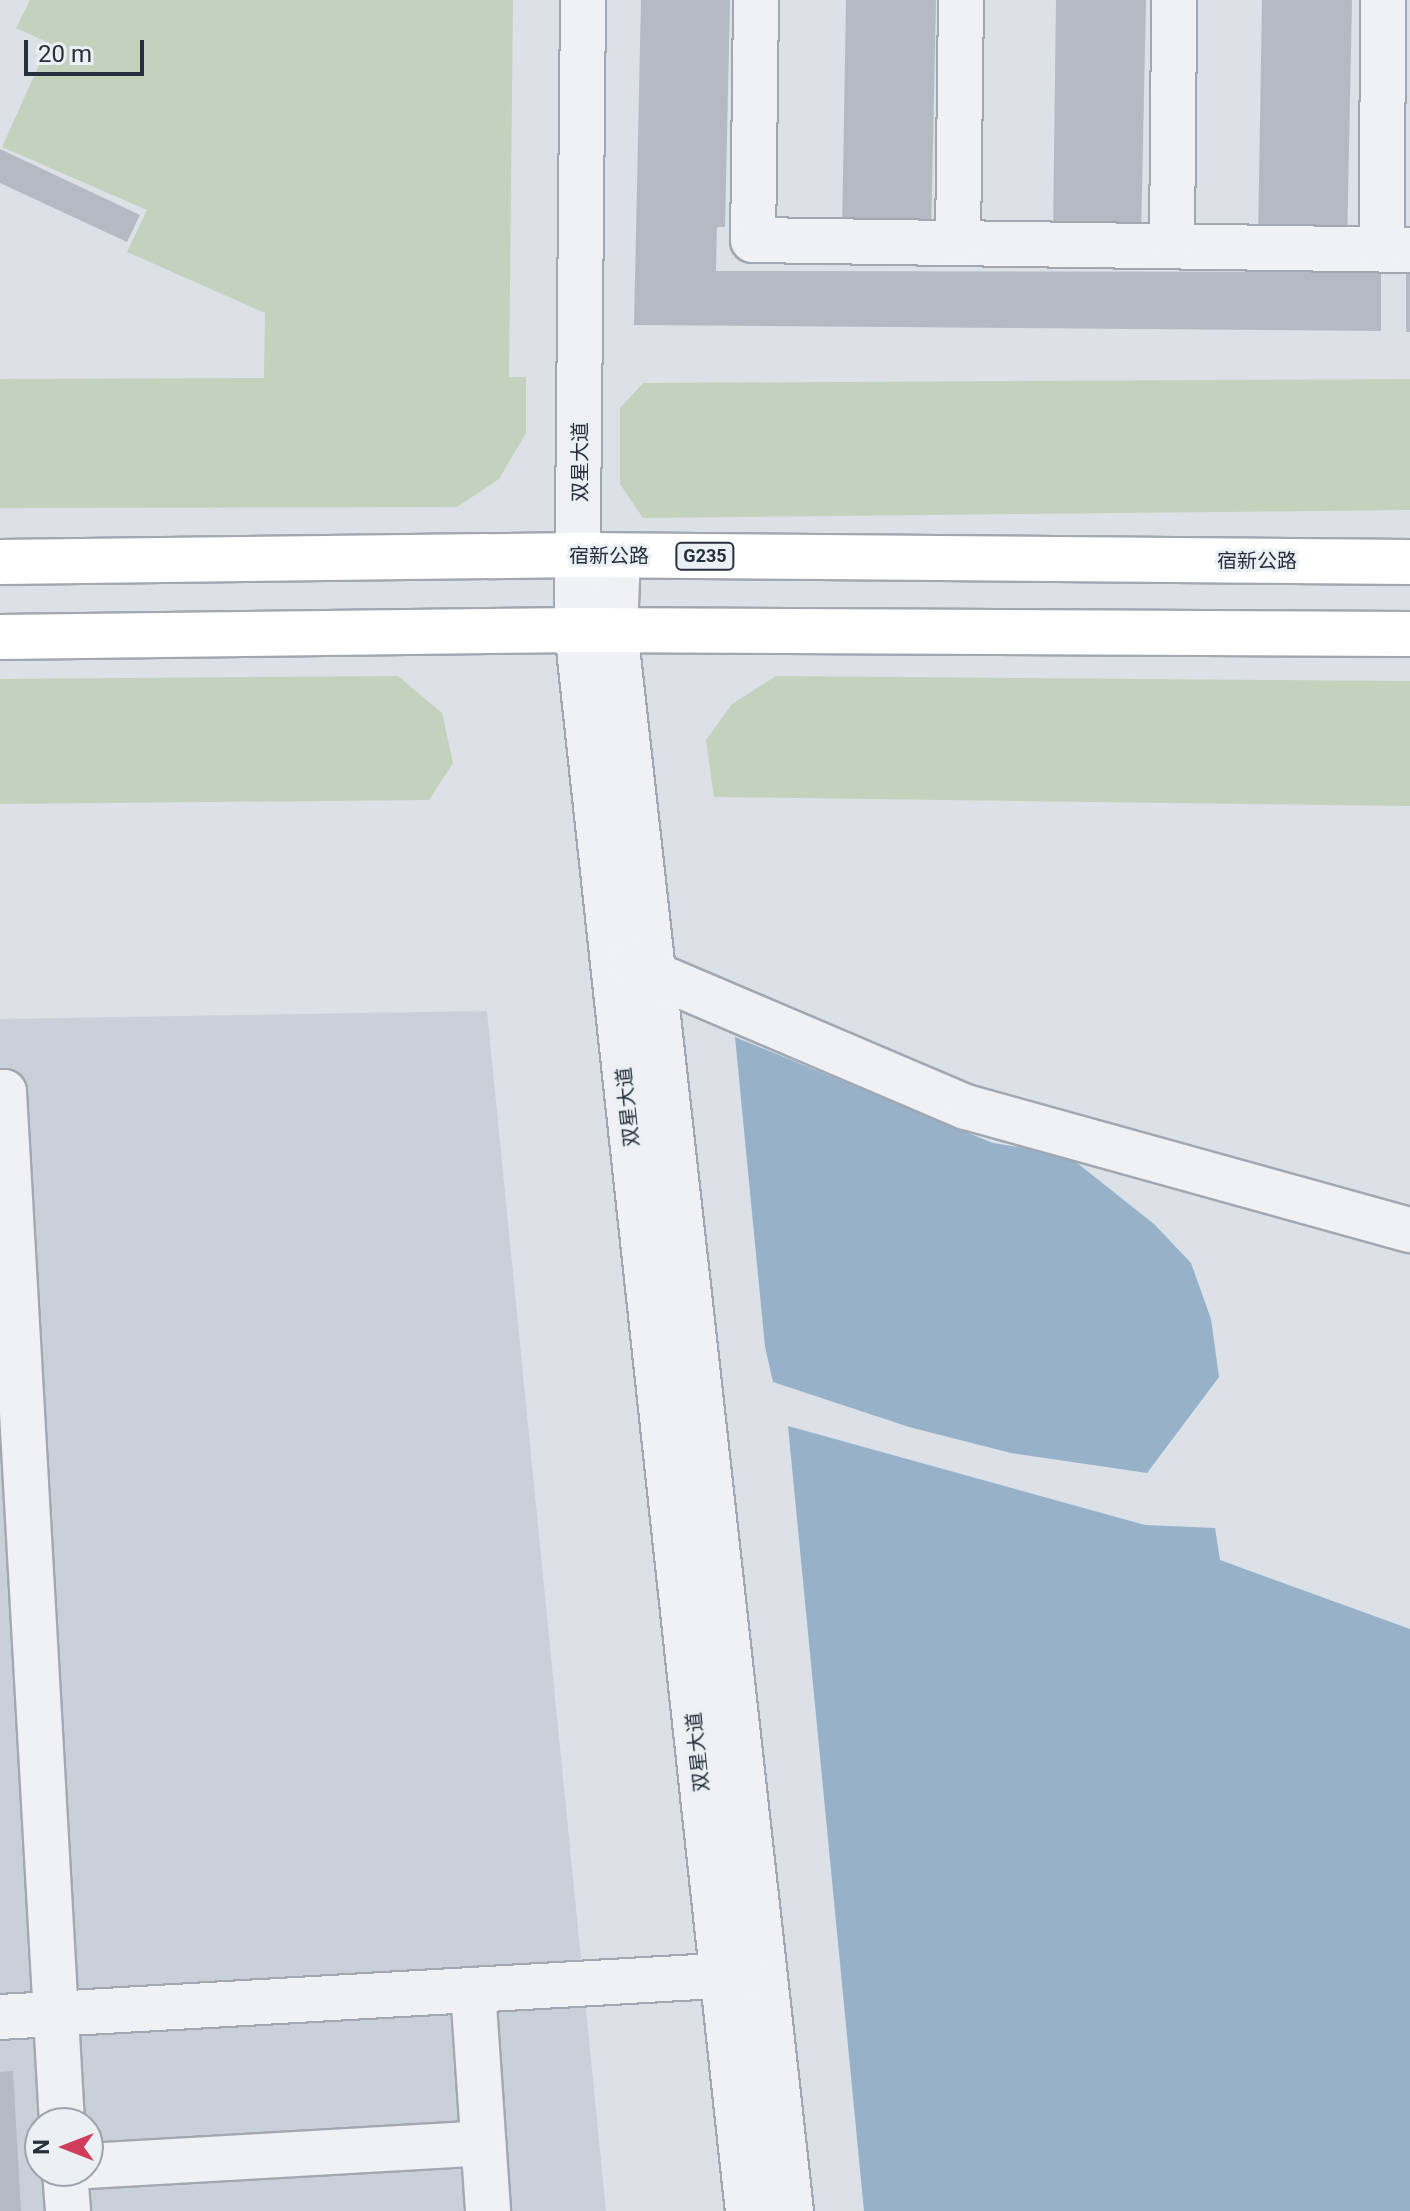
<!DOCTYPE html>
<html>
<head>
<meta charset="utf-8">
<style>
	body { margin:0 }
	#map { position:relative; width:1410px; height:2211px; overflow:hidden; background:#dce1e7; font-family:Roboto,"Noto Sans SC",sans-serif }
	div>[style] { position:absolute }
	.built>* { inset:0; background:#cad0d9 }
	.green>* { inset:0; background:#c3d1bd }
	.water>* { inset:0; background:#96b1c8 }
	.building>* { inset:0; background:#b3bac3 }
	.roads { filter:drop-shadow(2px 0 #a2a8b1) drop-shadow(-2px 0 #a2a8b1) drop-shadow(0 2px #a2a8b1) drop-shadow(0 -2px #a2a8b1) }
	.minor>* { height:44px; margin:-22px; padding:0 22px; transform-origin:22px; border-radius:22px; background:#eff1f5 }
	.highway>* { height:44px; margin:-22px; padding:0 22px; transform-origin:22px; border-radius:22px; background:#fff }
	span { translate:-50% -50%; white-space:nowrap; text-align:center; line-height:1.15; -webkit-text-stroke:6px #ebf0f4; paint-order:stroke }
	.shield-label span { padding:2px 6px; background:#ebf0f4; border:2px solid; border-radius:6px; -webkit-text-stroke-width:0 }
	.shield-label { font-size:18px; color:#262f3d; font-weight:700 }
	.street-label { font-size:20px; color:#262f3d }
	.north { position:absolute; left:24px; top:2107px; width:80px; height:80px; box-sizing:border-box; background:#ebf0f4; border:2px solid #9ca3ab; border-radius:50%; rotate:270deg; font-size:22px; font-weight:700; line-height:32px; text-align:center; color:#262f3d }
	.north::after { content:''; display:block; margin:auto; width:28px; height:36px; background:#d03d5b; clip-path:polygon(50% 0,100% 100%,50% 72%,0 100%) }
	.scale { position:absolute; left:24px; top:40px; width:120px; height:36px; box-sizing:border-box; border:4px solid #262f3d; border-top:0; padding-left:10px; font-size:24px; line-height:28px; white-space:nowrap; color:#262f3d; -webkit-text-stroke:6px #ebf0f4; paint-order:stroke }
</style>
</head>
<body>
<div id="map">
	<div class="built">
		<div style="clip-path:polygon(evenodd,487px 1011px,606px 2211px,0 2211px,0 1019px,487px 1011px,40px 2123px,88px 2123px,88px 2171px,40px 2171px,40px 2123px)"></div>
	</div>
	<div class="green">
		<div style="clip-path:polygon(30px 0,513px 0,509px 377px,526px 377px,526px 433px,499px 479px,457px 507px,0 508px,0 379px,264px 378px,265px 313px,127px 252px,147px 210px,2px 147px,49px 43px,16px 28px)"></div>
		<div style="clip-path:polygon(1410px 379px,1410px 510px,643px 518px,620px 484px,620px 408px,643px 383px)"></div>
		<div style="clip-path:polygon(398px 676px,442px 713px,453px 763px,429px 800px,0 804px,0 679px)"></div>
		<div style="clip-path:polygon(776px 676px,1410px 681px,1410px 806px,714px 797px,706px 740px,732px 704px)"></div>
	</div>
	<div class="water">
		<div style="clip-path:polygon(735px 1037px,993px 1143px,1067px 1155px,1154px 1224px,1191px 1263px,1211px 1319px,1219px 1377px,1147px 1473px,1011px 1453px,909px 1427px,773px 1382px,765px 1347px)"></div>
		<div style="clip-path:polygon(788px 1426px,1145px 1525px,1215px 1528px,1220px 1560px,1410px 1629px,1410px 2211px,864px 2211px)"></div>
	</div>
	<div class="building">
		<div style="clip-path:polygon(641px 0,730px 0,725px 227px,717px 227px,716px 271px,1381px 272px,1381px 331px,634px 325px)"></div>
		<div style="clip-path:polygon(846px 0,936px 0,931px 237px,842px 233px)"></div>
		<div style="clip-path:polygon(1056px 0,1146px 0,1141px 238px,1053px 234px)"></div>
		<div style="clip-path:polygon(1262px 0,1352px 0,1347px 245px,1258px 241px)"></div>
		<div style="clip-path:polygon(0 149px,140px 215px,127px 242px,0 183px)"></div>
		<div style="clip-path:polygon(1406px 271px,1410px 271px,1410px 332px,1406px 332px)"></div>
		<div style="clip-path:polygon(13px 2071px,21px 2211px,0 2211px,0 2072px)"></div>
	</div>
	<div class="roads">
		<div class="minor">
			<div style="left:583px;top:0;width:630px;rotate:90.55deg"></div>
			<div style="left:577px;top:630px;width:1590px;rotate:83.83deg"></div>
			<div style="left:756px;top:0;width:240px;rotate:90.7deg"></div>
			<div style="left:753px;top:240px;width:657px;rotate:0.87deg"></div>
			<div style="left:958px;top:243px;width:243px;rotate:-89.3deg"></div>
			<div style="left:1172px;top:246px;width:246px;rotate:-89.5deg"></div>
			<div style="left:1382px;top:249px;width:249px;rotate:-89.8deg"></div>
			<div style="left:618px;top:556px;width:74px;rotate:92.3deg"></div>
			<div style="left:615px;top:630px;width:1591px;rotate:83.65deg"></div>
			<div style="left:630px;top:964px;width:365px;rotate:23.1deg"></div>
			<div style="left:966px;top:1107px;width:461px;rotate:15.5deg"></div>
			<div style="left:0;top:1092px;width:4px"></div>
			<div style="left:4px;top:1092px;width:1033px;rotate:86.78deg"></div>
			<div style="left:473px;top:1990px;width:222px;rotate:86.1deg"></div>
			<div style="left:0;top:2017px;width:751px;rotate:-3.28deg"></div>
			<div style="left:88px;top:2166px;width:396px;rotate:-3.3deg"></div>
			<div style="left:65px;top:2171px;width:40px;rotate:85.7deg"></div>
		</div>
		<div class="highway">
			<div style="left:0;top:562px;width:579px;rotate:-0.69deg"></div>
			<div style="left:579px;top:555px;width:831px;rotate:0.48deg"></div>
			<div style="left:0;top:637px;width:577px;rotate:-0.7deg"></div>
			<div style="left:577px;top:630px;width:833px;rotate:0.28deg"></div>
		</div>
	</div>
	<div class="shield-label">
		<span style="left:705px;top:556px">G235</span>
	</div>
	<div class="street-label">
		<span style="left:580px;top:462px;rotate:-90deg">双星大道</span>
		<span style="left:609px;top:556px">宿新公路</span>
		<span style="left:1257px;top:561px">宿新公路</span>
		<span style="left:628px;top:1107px;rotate:-96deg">双星大道</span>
		<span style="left:698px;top:1752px;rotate:-96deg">双星大道</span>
	</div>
	<div class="north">N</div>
	<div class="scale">20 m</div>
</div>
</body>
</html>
